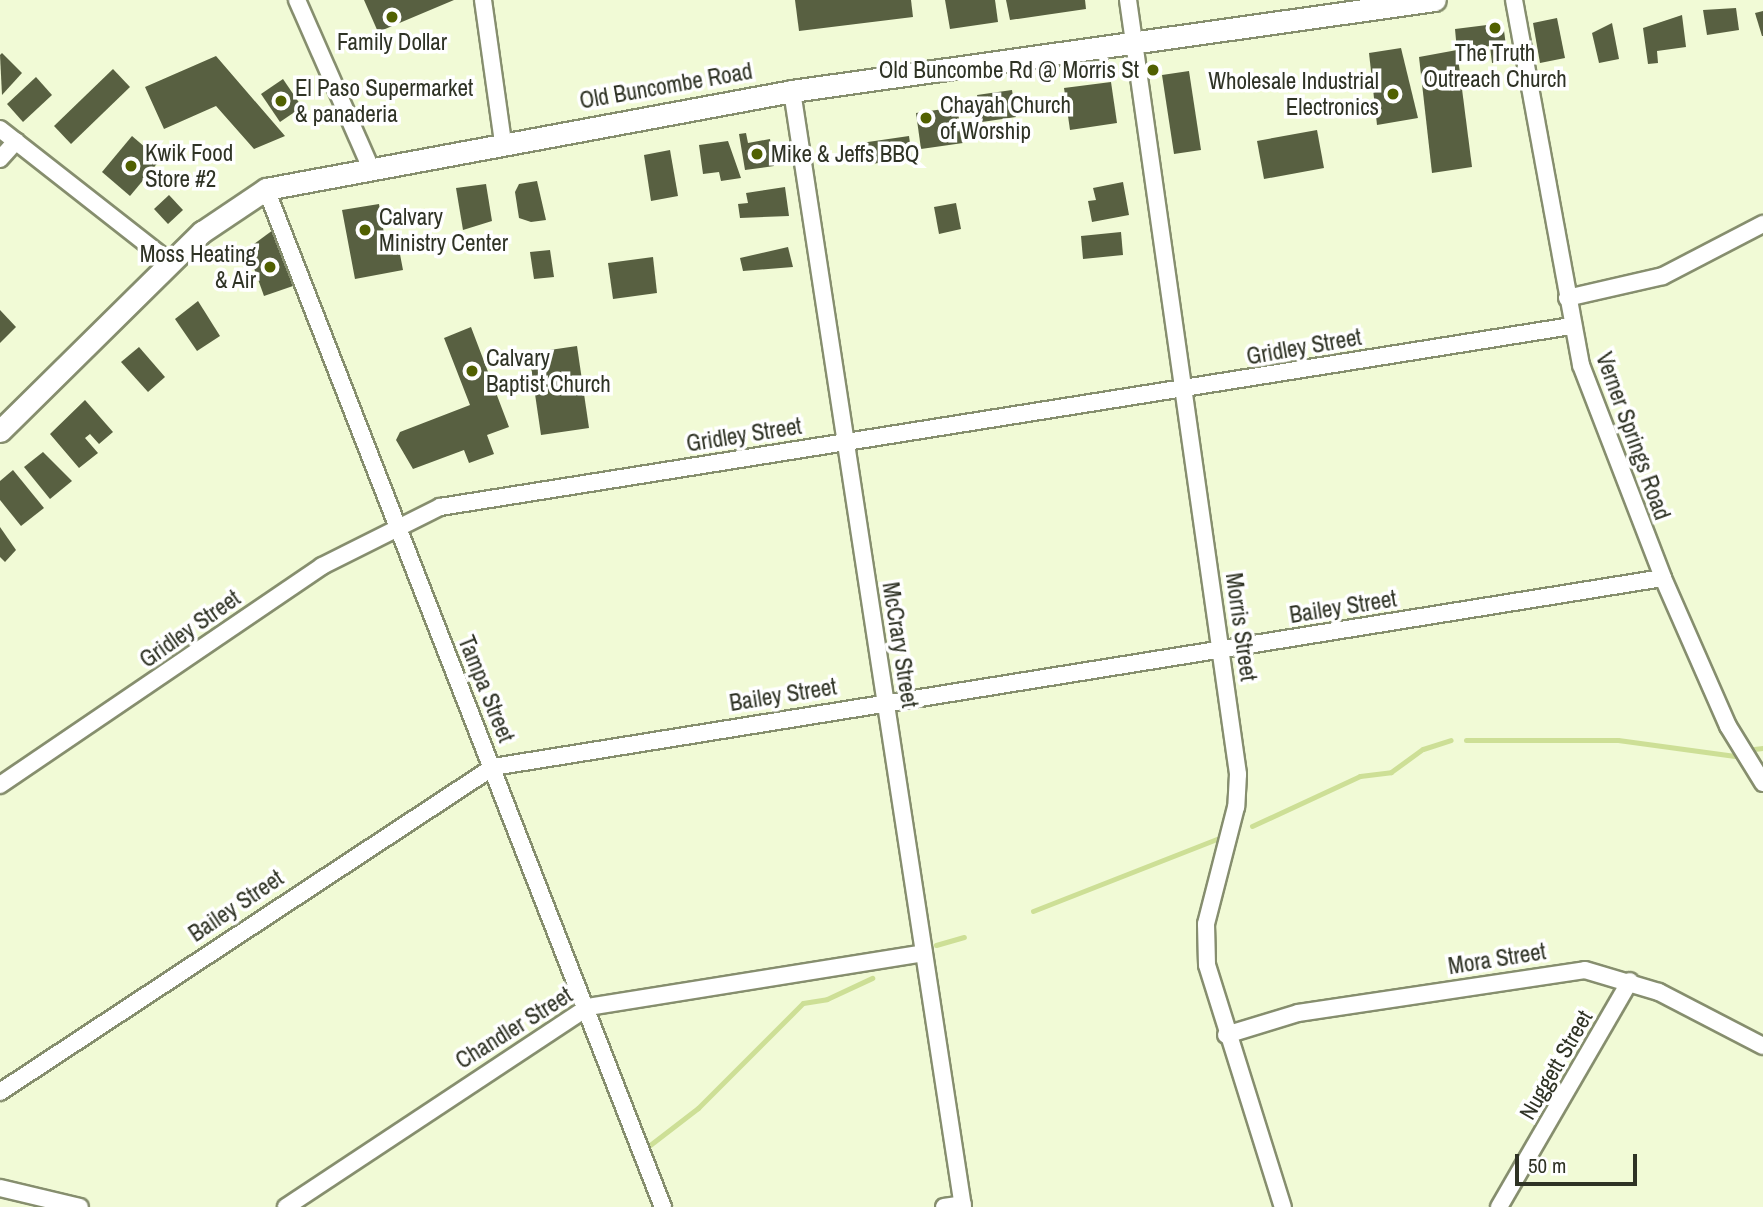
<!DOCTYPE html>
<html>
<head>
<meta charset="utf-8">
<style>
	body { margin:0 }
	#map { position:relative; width:1763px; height:1207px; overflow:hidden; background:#f1fad6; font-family:"Archivo Narrow",sans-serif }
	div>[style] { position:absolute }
	.stream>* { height:5px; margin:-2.5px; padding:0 2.5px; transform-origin:2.5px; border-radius:2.5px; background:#cddf96 }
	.building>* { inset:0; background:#586041 }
	.roads { filter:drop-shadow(2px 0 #868e6e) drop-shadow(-2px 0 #868e6e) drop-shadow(0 2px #868e6e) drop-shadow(0 -2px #868e6e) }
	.street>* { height:16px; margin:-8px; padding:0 8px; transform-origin:8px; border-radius:8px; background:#fff }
	.secondary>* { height:21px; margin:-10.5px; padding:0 10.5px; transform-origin:10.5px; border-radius:10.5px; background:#fff }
	.dots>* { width:19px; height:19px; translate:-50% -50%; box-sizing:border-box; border:4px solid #fff; border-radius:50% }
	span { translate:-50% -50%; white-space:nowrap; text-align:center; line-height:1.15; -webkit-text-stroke:7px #fff; paint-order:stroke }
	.poi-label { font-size:23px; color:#2f3325 }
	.right { translate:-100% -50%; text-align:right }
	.left { translate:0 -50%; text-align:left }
	.street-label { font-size:23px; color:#2f3325 }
	.scale { position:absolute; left:1515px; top:1154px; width:122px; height:32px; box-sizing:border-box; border:4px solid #2f3325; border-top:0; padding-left:9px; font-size:21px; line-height:24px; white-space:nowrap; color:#2f3325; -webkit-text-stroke:5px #fff; paint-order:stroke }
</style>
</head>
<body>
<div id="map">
	<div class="stream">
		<div style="left:1466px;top:740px;width:152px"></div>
		<div style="left:1618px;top:740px;width:118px;rotate:7.8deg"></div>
		<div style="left:1754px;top:749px;width:9px;rotate:-6deg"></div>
		<div style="left:1252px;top:826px;width:119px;rotate:-24.8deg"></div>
		<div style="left:1360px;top:776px;width:31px;rotate:-7deg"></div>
		<div style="left:1391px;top:772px;width:39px;rotate:-36deg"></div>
		<div style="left:1423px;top:749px;width:29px;rotate:-18deg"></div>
		<div style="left:1033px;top:911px;width:198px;rotate:-21.4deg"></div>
		<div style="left:936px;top:945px;width:29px;rotate:-16deg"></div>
		<div style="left:650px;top:1145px;width:61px;rotate:-37.6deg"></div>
		<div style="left:698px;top:1108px;width:148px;rotate:-45deg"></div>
		<div style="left:803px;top:1003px;width:24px;rotate:-9deg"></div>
		<div style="left:827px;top:999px;width:50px;rotate:-25deg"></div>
	</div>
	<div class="building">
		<div style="clip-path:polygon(364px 0,454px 0,378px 32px)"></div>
		<div style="clip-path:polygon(795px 0,911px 0,913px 17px,799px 31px)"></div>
		<div style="clip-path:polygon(945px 0,995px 0,998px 22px,950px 29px)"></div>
		<div style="clip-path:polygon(1006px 0,1085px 0,1086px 9px,1010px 20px)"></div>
		<div style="clip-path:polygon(1736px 8px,1739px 30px,1707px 35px,1703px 10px)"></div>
		<div style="clip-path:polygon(1763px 11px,1763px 36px,1762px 36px,1755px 13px)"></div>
		<div style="clip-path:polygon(1682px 15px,1686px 47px,1657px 51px,1658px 63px,1648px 64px,1643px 28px)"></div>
		<div style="clip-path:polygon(1557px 18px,1565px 58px,1540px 63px,1533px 23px)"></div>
		<div style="clip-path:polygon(1503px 23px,1508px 61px,1492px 63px,1490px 46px,1457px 51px,1455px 29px)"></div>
		<div style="clip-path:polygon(1612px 23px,1619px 59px,1599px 63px,1592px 33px)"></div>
		<div style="clip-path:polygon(1401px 48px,1418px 118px,1377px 125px,1369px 53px)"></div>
		<div style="clip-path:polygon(1457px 50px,1472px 167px,1432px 173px,1419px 57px)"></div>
		<div style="clip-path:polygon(2px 53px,22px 73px,2px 95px,0 55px)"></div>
		<div style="clip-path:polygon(216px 56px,247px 92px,285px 136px,254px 149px,216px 106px,164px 129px,145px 87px)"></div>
		<div style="clip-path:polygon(113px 69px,130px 87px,71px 144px,54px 126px)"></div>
		<div style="clip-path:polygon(1189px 71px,1201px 150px,1174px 154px,1162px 75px)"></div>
		<div style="clip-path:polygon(36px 77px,52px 95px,23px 122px,7px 104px)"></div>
		<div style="clip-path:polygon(283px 79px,302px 107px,280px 122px,261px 94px)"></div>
		<div style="clip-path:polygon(1111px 82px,1117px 123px,1070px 130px,1064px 88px)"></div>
		<div style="clip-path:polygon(1012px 90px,1016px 117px,982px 122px,977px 95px)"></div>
		<div style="clip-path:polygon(957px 107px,963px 143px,921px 149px,916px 113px)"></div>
		<div style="clip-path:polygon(1317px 130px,1324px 168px,1264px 179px,1257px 141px)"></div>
		<div style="clip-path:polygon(746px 133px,748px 143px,770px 139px,774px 166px,745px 170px,739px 134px)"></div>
		<div style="clip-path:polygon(132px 136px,160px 160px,130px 196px,102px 172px)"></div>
		<div style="clip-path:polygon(909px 136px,912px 158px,865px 165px,861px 143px)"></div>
		<div style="clip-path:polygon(728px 141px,741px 178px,721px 181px,719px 172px,703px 174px,699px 145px)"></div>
		<div style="clip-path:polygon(670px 150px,678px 196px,651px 201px,644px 155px)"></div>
		<div style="clip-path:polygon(537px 181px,546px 220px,531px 222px,519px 218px,515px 192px,519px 184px)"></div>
		<div style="clip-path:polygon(1123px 182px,1129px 215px,1092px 222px,1088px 201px,1096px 200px,1093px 188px)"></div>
		<div style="clip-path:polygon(486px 184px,492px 221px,463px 230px,456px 188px)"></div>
		<div style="clip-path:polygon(785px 187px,789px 216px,740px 218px,738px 204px,748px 203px,746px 193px)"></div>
		<div style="clip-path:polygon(169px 195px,183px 210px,168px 224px,154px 209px)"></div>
		<div style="clip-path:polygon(956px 203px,961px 229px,939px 234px,934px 207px)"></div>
		<div style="clip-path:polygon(379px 204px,387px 251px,399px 249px,403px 270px,355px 279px,342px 210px)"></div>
		<div style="clip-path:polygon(273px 230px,293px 286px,264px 296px,247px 249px)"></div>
		<div style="clip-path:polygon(1121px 232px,1123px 255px,1083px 259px,1081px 236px)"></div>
		<div style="clip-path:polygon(788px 247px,793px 267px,743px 271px,740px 258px)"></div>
		<div style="clip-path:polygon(550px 250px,554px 277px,534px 279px,530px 252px)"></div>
		<div style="clip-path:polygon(653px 257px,657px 293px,613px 299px,608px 263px)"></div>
		<div style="clip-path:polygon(198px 301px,220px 336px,197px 351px,175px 319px)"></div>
		<div style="clip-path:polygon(0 310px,16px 327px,0 343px)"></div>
		<div style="clip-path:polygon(471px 327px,509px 427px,487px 435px,494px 454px,469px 463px,464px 450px,413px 469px,396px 440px,400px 432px,470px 405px,444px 338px)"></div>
		<div style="clip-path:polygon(577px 346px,589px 428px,541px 435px,529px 353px)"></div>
		<div style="clip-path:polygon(139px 347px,165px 377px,148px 392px,121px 362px)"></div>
		<div style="clip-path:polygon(85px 400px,113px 432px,99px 444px,90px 434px,85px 438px,98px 453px,79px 468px,50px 434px)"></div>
		<div style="clip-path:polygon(43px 452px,72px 481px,50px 499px,24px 467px)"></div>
		<div style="clip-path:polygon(13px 470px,44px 508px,21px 526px,0 500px,0 481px)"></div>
		<div style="clip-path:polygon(0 527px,16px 550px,5px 562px,0 557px)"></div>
	</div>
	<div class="roads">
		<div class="street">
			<div style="left:297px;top:0;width:181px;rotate:66.3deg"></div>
			<div style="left:483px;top:0;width:143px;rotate:82deg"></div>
			<div style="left:1128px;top:0;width:782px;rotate:81.91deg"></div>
			<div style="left:1238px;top:774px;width:33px;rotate:93deg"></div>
			<div style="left:1236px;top:807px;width:121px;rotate:104.4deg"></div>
			<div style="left:1206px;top:924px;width:41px;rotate:88.6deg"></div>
			<div style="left:1207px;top:965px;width:254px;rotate:72.6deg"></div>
			<div style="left:1514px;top:0;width:371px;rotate:79.6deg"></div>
			<div style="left:1581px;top:365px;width:228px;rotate:68.9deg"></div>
			<div style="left:1663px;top:578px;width:162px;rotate:66.3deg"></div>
			<div style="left:1728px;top:726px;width:67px;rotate:58.4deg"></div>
			<div style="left:792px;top:91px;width:1129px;rotate:81.29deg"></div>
			<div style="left:0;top:129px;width:217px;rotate:38.1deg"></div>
			<div style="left:0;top:159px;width:24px;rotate:-48deg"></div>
			<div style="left:266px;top:189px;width:1093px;rotate:68.7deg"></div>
			<div style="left:1567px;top:298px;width:98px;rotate:-12.9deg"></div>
			<div style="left:1663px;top:276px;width:113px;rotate:-27.5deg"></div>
			<div style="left:0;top:785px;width:389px;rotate:-34.2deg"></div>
			<div style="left:322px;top:566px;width:132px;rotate:-26.6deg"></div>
			<div style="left:440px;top:507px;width:1145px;rotate:-9.09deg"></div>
			<div style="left:1226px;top:1035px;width:75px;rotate:-17deg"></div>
			<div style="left:1298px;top:1013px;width:290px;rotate:-8.5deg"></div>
			<div style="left:1585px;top:970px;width:77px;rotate:16.6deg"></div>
			<div style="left:1659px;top:992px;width:117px;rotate:27.4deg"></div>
			<div style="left:0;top:1092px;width:590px;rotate:-33.39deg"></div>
			<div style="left:493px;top:767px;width:1185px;rotate:-9.18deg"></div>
			<div style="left:0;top:1188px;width:82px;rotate:13.4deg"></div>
			<div style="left:286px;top:1207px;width:362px;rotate:-33.5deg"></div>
			<div style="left:588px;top:1007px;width:340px;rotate:-9.1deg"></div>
			<div style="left:944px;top:1207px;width:19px;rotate:-9deg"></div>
			<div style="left:1499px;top:1207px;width:261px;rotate:-59.9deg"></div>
		</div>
		<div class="secondary">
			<div style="left:0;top:431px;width:284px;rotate:-44.6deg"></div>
			<div style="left:202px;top:232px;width:77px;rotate:-33.9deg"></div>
			<div style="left:266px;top:189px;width:535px;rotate:-10.55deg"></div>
			<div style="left:792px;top:91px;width:649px;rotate:-8.06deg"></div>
		</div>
	</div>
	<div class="dots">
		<div style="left:392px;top:17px;background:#516001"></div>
		<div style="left:1495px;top:28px;background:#516001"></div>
		<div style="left:1153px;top:70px;background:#516001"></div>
		<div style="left:1393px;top:94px;background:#516001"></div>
		<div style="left:281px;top:101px;background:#516001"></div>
		<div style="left:926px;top:118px;background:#516001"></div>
		<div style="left:757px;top:154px;background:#516001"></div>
		<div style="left:131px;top:166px;background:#516001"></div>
		<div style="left:365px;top:230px;background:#516001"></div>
		<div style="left:270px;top:267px;background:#516001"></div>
		<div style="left:472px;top:371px;background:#516001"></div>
	</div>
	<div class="poi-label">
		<span style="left:392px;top:42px">Family Dollar</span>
		<span style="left:1495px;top:66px">The Truth<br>Outreach Church</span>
		<span class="right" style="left:1139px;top:70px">Old Buncombe Rd @ Morris St</span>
		<span class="right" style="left:1379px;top:94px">Wholesale Industrial<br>Electronics</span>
		<span class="left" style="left:295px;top:101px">El Paso Supermarket<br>&amp; panaderia</span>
		<span class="left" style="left:940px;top:118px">Chayah Church<br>of Worship</span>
		<span class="left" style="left:145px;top:166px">Kwik Food<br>Store #2</span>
		<span class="left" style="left:771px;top:154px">Mike &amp; Jeffs BBQ</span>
		<span class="left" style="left:379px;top:230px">Calvary<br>Ministry Center</span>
		<span class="right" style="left:256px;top:267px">Moss Heating<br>&amp; Air</span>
		<span class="left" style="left:486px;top:371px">Calvary<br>Baptist Church</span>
	</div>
	<div class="street-label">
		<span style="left:666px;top:86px;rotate:-10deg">Old Buncombe Road</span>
		<span style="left:1304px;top:347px;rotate:-10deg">Gridley Street</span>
		<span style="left:744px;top:435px;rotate:-9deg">Gridley Street</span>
		<span style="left:1633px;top:436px;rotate:70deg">Verner Springs Road</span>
		<span style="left:1343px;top:607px;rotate:-9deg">Bailey Street</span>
		<span style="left:1241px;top:627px;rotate:82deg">Morris Street</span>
		<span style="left:190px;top:629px;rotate:-35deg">Gridley Street</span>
		<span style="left:900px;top:645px;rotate:81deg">McCrary Street</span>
		<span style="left:486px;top:689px;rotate:68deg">Tampa Street</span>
		<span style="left:783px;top:695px;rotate:-9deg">Bailey Street</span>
		<span style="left:236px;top:906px;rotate:-34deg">Bailey Street</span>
		<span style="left:1497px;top:959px;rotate:-9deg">Mora Street</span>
		<span style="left:514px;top:1028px;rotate:-32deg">Chandler Street</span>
		<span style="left:1556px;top:1065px;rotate:-60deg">Nuggett Street</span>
	</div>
	<div class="scale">50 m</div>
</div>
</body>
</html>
